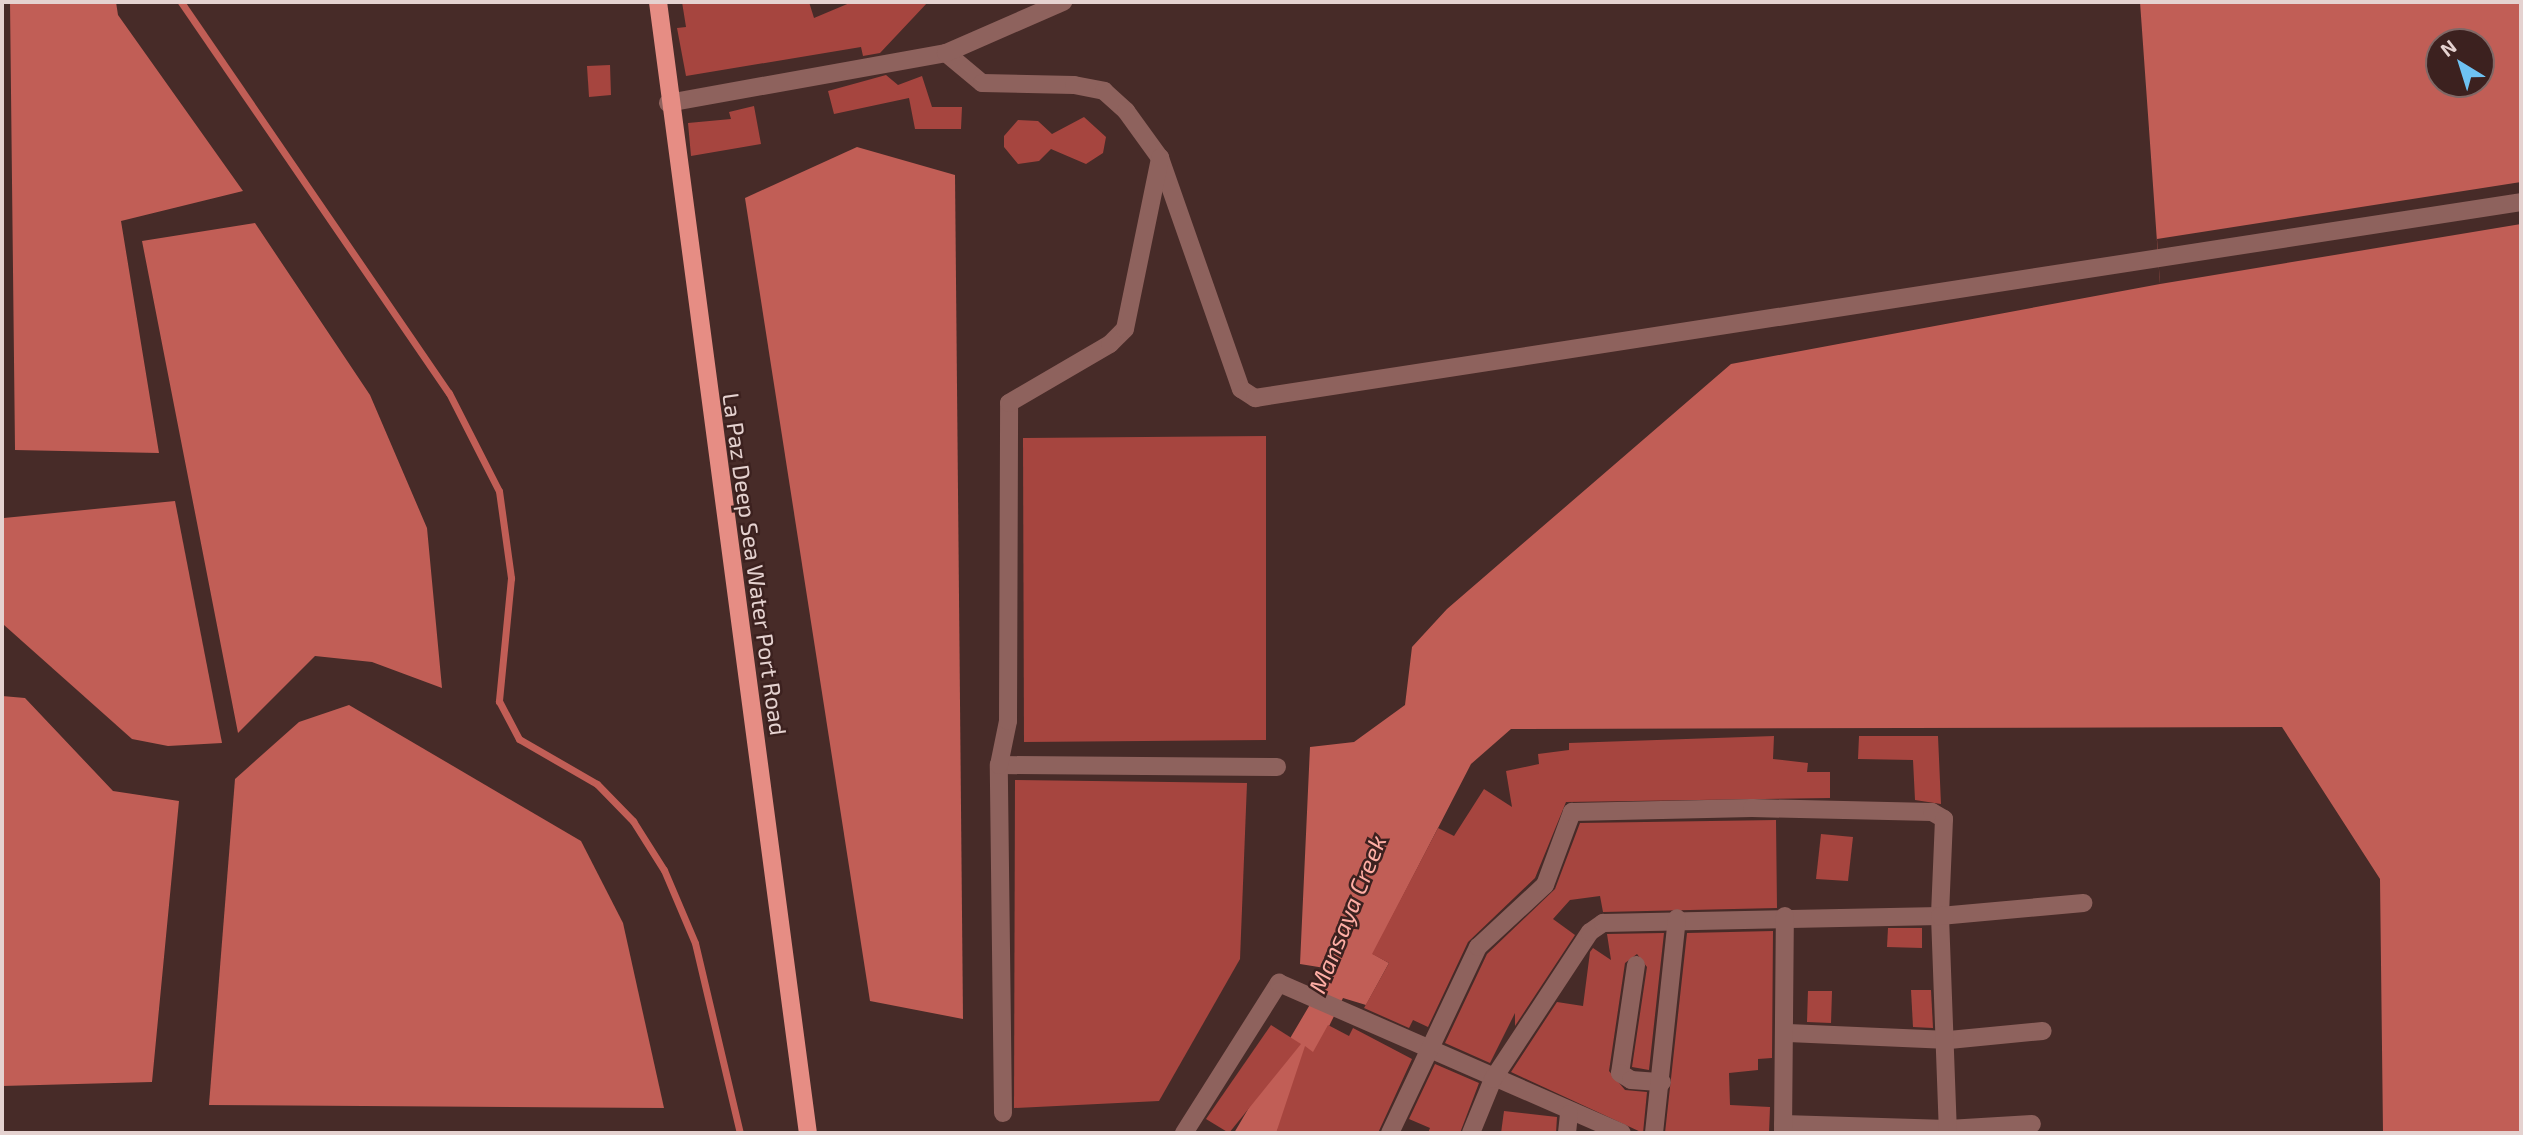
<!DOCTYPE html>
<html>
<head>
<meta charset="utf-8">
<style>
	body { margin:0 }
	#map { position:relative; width:2523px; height:1135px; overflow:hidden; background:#472b28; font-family:"Exo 2",sans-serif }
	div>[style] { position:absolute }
	.water>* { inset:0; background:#c15e56 }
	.pier>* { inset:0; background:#472b28 }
	.stream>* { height:7px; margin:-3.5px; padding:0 3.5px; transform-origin:3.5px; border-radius:3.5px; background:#c15e56 }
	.building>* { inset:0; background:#a6453f }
	.minor>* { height:18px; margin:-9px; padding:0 9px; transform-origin:9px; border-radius:9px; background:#8e625d }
	.major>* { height:18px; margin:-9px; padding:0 9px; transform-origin:9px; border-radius:9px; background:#e68d84 }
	span { translate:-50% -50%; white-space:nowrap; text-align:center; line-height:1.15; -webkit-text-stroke:5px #3c211f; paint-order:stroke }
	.street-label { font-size:23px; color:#e5d2d0 }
	.water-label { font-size:24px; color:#feaea5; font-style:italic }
	.frame { position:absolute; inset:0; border:4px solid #e5d2d0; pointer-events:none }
	.north { position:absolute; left:2425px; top:28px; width:70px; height:70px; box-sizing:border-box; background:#3c211f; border:2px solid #806866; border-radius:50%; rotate:322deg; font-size:19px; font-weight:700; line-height:28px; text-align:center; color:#e5d2d0 }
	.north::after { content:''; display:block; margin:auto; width:24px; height:32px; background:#6ec2f3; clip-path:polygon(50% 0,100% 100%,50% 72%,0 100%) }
</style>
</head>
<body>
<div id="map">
	<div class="water">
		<div style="clip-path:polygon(10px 2px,116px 2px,118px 15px,243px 191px,121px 221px,159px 453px,15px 450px)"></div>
		<div style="clip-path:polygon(evenodd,2140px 2px,2521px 2px,2521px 1133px,2383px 1133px,2380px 879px,2282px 727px,1511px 729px,1471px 764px,1373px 954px,1389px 963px,1366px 1005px,1343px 998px,1276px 1133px,1234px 1133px,1331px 969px,1300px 964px,1310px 747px,1354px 742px,1405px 705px,1412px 647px,1447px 609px,1731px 364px,2160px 284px,2140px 2px,2439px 42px,2481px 42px,2481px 84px,2439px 84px,2439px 42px)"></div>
		<div style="clip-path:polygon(857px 147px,955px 175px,963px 1019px,870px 1001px,745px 198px)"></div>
		<div style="clip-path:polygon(255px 223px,370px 395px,427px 528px,442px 688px,372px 662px,315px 656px,238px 733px,142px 241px)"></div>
		<div style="clip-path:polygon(175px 501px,222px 743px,168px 746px,132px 739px,4px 625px,4px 518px)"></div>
		<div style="clip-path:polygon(2px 696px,25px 698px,113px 791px,179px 801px,152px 1082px,2px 1086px)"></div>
		<div style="clip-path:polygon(349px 705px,581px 841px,623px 923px,664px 1108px,209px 1105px,235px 779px,299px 722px)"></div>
	</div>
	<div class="pier">
		<div style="clip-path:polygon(2521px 182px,2521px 224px,2160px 284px,2157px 239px)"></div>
	</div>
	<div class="stream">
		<div style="left:181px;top:2px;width:474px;rotate:55.6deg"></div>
		<div style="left:449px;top:393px;width:110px;rotate:63deg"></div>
		<div style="left:499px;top:491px;width:88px;rotate:82.1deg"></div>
		<div style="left:511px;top:578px;width:124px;rotate:95.6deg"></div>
		<div style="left:499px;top:701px;width:43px;rotate:62.2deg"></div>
		<div style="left:519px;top:739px;width:90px;rotate:30deg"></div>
		<div style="left:597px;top:784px;width:52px;rotate:45.8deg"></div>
		<div style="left:633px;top:821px;width:58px;rotate:57.7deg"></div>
		<div style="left:664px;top:870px;width:79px;rotate:67deg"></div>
		<div style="left:695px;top:943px;width:195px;rotate:76.7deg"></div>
	</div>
	<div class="building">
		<div style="clip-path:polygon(682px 2px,809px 2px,814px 18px,852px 2px,928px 2px,880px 53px,863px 56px,861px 47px,686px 76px,677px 28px,686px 27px)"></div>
		<div style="clip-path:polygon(610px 65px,611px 95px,589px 97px,587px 66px)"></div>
		<div style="clip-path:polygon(886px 75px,898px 85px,922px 76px,932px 107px,962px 107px,961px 129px,915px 129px,909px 98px,834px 114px,828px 91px)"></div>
		<div style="clip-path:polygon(754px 106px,761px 144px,691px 156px,688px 123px,731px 119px,729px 112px)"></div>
		<div style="clip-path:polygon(1084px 117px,1106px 137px,1103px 153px,1086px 164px,1051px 149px,1039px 161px,1018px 164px,1004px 147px,1004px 136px,1018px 120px,1038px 121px,1052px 134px)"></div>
		<div style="clip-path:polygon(1266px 436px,1266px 740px,1024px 742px,1023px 438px)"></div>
		<div style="clip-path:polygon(1774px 736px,1773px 759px,1808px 763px,1807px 772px,1830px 772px,1830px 798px,1566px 802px,1535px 878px,1468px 942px,1428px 1027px,1413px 1020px,1409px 1028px,1364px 1008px,1389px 963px,1372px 954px,1438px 828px,1454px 836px,1484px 789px,1512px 807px,1506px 771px,1539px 764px,1538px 754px,1569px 750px,1569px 743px)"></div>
		<div style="clip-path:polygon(1859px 736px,1938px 736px,1941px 804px,1915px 800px,1913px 760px,1858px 759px)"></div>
		<div style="clip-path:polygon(1015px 780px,1247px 783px,1240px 959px,1159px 1101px,1014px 1108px)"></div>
		<div style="clip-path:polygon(1776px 820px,1777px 908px,1603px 912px,1600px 896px,1570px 900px,1553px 919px,1575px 935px,1515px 1026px,1515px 1013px,1490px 1063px,1445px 1043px,1487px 954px,1555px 889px,1580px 823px)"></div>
		<div style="clip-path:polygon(1821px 834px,1853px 837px,1848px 881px,1816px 879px)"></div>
		<div style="clip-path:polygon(1888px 928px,1922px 928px,1922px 948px,1887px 947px)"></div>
		<div style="clip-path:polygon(1773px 931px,1772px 1058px,1758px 1059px,1758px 1070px,1729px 1073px,1730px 1105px,1770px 1107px,1769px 1133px,1665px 1133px,1687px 933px)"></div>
		<div style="clip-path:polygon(1664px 933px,1649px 1070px,1632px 1067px,1647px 967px,1637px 954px,1625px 963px,1609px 1071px,1625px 1090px,1647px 1092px,1643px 1133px,1511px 1072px,1557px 1002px,1583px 1006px,1590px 952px,1593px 948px,1611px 960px,1607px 934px)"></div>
		<div style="clip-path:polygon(1911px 990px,1931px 990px,1933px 1028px,1913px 1027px)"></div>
		<div style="clip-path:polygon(1808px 991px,1832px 991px,1831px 1023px,1807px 1022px)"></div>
		<div style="clip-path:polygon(1271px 1025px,1301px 1044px,1229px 1133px,1206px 1119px)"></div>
		<div style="clip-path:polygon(1328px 1025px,1349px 1036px,1353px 1028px,1412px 1059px,1378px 1133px,1276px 1133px,1305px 1046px,1313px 1052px)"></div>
		<div style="clip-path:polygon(1435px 1064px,1479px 1083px,1460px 1133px,1428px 1133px,1430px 1128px,1409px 1119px)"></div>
		<div style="clip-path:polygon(1504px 1111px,1557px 1117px,1556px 1133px,1501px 1133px)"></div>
	</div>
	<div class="minor">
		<div style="left:946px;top:53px;width:47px;rotate:39.8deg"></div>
		<div style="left:982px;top:83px;width:92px;rotate:1.2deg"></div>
		<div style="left:1074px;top:85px;width:31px;rotate:11deg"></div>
		<div style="left:1104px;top:91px;width:30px;rotate:42deg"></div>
		<div style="left:1126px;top:111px;width:58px;rotate:54.1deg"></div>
		<div style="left:1160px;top:158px;width:245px;rotate:70.7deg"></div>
		<div style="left:1241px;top:389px;width:17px;rotate:33deg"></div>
		<div style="left:1255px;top:398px;width:1281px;rotate:-8.8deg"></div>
		<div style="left:668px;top:103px;width:282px;rotate:-10.2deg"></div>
		<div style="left:946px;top:53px;width:128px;rotate:-23.6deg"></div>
		<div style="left:999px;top:765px;width:278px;rotate:0.4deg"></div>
		<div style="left:1636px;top:965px;width:109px;rotate:98.4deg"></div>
		<div style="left:1620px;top:1073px;width:13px;rotate:32deg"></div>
		<div style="left:1631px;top:1080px;width:31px;rotate:4deg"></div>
		<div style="left:1788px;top:1033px;width:161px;rotate:2.5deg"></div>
		<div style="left:1949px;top:1040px;width:94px;rotate:-5.5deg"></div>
		<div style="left:1003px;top:1113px;width:348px;rotate:-90.7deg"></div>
		<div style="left:999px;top:765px;width:45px;rotate:-78.4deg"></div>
		<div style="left:1008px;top:721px;width:318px;rotate:-89.8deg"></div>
		<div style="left:1009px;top:403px;width:117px;rotate:-30.3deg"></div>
		<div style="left:1110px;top:344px;width:21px;rotate:-45deg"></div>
		<div style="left:1125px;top:329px;width:175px;rotate:-78.4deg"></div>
		<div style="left:1783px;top:1124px;width:165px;rotate:1.7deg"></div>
		<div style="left:1948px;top:1129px;width:84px;rotate:-3.4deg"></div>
		<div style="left:1184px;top:1133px;width:178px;rotate:-57.7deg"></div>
		<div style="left:1279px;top:983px;width:374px;rotate:23.6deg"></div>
		<div style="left:1390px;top:1133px;width:206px;rotate:-64.7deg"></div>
		<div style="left:1478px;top:947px;width:91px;rotate:-42.8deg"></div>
		<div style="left:1545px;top:885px;width:78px;rotate:-69.7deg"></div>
		<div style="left:1572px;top:812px;width:180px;rotate:-1.3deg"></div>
		<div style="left:1752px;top:808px;width:180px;rotate:1.3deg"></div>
		<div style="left:1932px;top:812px;width:14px;rotate:30deg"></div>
		<div style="left:1944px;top:819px;width:97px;rotate:92.4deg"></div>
		<div style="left:1940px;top:916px;width:217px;rotate:87.9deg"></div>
		<div style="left:1471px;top:1133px;width:58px;rotate:-67.8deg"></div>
		<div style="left:1493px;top:1079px;width:176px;rotate:-56.6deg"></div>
		<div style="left:1590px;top:932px;width:16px;rotate:-35deg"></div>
		<div style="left:1603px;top:923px;width:337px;rotate:-1.2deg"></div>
		<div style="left:1940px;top:916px;width:144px;rotate:-5.2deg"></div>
		<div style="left:1567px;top:1133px;width:19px;rotate:-84deg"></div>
		<div style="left:1654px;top:1133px;width:216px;rotate:-83.9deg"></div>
		<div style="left:1783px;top:1133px;width:217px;rotate:-89.5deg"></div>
	</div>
	<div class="major">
		<div style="left:658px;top:2px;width:1141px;rotate:82.45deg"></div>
	</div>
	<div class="street-label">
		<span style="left:755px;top:564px;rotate:82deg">La Paz Deep Sea Water Port Road</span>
	</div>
	<div class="water-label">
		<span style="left:1347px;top:914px;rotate:-68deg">Mansaya Creek</span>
	</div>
	<div class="frame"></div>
	<div class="north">N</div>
</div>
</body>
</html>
